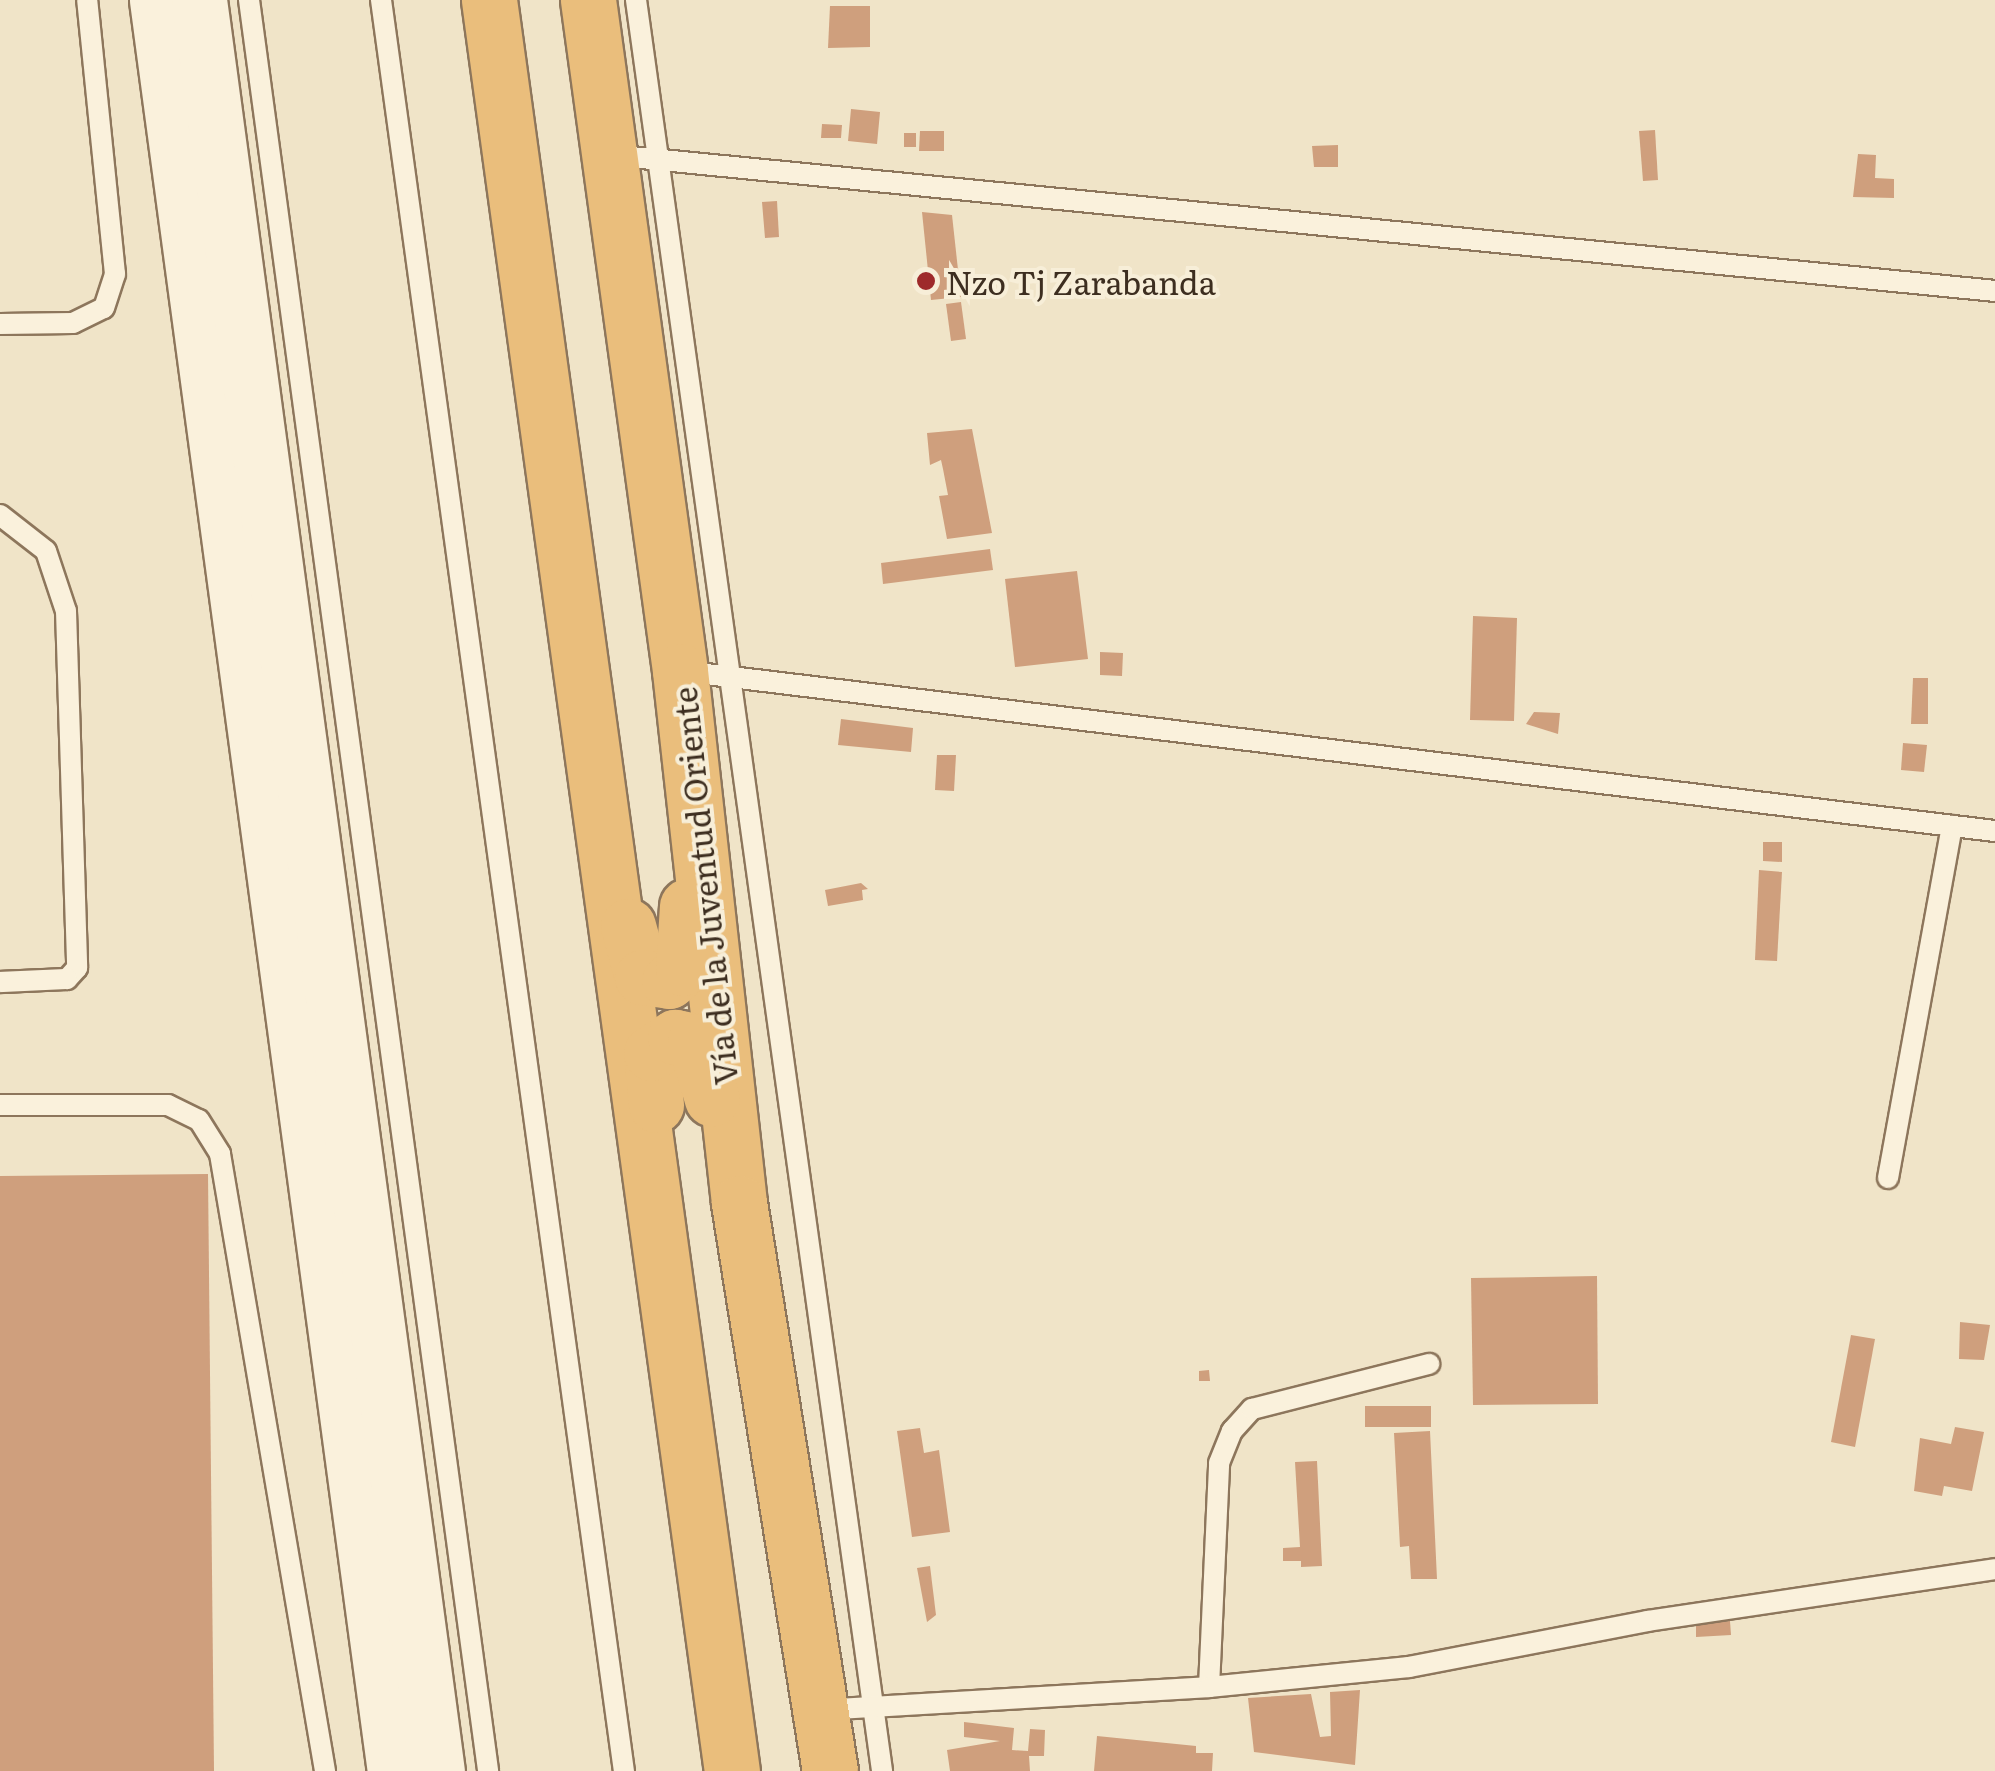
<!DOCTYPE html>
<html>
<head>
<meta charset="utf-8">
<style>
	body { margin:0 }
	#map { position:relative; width:1995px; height:1771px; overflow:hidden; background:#f0e4c8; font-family:Literata,serif }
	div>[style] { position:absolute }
	.building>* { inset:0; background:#cf9f7d }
	.roads { filter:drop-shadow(2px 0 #8d765c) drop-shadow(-2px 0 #8d765c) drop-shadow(0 2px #8d765c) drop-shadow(0 -2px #8d765c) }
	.service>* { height:20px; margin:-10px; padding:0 10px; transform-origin:10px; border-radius:10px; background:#faf1dc }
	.secondary>* { height:55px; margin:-27.5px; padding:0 27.5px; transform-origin:27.5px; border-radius:27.5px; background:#faf1dc }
	.trunk>* { height:55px; margin:-27.5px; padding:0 27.5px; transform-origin:27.5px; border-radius:27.5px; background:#eabe7c }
	.dots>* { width:28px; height:28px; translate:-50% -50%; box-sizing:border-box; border:5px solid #f7eed8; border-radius:50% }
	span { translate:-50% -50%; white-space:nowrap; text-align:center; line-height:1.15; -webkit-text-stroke:8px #f7eed8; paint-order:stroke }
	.poi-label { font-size:32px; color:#3d2e20 }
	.left { translate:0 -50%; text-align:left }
	.street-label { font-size:32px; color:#3d2e20 }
</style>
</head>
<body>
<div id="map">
	<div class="building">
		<div style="clip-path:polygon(830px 6px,870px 6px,870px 47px,828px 48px)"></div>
		<div style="clip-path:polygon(851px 109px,880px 112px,877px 144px,848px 141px)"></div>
		<div style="clip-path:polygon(822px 124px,842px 125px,841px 138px,821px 138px)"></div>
		<div style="clip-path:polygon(1655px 130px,1658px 180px,1643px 181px,1639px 131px)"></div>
		<div style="clip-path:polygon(920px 131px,944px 131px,944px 151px,919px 151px)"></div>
		<div style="clip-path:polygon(904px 133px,916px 133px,916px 147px,904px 147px)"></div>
		<div style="clip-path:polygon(1338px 145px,1338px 167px,1314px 167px,1312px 146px)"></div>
		<div style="clip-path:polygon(1858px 154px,1876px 155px,1875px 178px,1894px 179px,1894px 198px,1853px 197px)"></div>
		<div style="clip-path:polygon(777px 201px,779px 237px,765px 238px,762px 202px)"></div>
		<div style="clip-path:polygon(922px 212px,952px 215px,961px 297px,931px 300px)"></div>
		<div style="clip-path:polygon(961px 302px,966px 339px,951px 341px,946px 304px)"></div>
		<div style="clip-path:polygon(972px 429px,992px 533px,947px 539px,939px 496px,948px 495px,943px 469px,941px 460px,930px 465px,927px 433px)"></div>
		<div style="clip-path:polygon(990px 549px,993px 570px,883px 584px,881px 563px)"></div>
		<div style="clip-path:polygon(1077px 571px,1088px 659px,1015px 667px,1005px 579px)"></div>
		<div style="clip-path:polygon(1473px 616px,1517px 618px,1514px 721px,1470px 720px)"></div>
		<div style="clip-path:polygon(1100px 652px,1123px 653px,1122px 676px,1100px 675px)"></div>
		<div style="clip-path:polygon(1913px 678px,1928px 678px,1928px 724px,1911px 724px)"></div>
		<div style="clip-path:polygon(1534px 712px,1560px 713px,1558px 734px,1526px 724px)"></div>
		<div style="clip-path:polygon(841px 719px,913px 728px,911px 752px,838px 745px)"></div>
		<div style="clip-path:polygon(1903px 743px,1927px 745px,1924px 772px,1901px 770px)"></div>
		<div style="clip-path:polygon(937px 755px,956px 755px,954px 791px,935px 790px)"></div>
		<div style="clip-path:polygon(1763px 842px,1782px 842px,1782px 862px,1763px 861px)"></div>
		<div style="clip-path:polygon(1759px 870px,1782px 872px,1777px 961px,1755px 960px)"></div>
		<div style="clip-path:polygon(861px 883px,868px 889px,862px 890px,863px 900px,828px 906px,825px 890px)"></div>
		<div style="clip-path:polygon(208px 1174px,214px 1771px,0 1771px,0 1176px)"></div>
		<div style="clip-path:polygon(1597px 1276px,1598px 1404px,1473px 1405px,1471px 1278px)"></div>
		<div style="clip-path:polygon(1960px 1322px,1990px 1325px,1984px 1360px,1959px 1359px)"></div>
		<div style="clip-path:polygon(1851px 1335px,1875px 1339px,1855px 1447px,1831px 1442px)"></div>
		<div style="clip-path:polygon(1209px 1370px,1210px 1381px,1199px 1381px,1199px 1371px)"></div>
		<div style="clip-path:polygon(1365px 1406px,1431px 1406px,1431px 1427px,1365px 1427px)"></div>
		<div style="clip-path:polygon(1955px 1427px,1984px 1432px,1972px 1491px,1944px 1486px,1942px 1496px,1914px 1491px,1920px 1438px,1951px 1444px)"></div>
		<div style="clip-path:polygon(920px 1428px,924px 1453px,939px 1450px,950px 1532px,912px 1537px,897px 1431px)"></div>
		<div style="clip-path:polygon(1430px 1431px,1437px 1579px,1411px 1579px,1409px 1546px,1400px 1547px,1394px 1433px)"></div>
		<div style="clip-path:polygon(1317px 1461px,1322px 1566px,1301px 1567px,1301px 1561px,1283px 1561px,1283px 1548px,1300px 1547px,1295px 1462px)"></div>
		<div style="clip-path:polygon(930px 1566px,936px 1615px,927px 1622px,917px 1568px)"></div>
		<div style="clip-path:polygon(1730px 1621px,1731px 1635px,1696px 1637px,1696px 1623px)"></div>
		<div style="clip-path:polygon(1360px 1690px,1355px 1765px,1254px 1752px,1248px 1698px,1311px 1694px,1320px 1737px,1331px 1736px,1330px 1692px)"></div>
		<div style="clip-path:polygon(964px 1722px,1014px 1728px,1012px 1750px,1028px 1751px,1030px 1729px,1045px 1730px,1044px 1756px,1029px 1756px,1030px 1771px,950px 1771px,947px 1750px,1000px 1741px,964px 1737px)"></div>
		<div style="clip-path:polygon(1097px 1736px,1196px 1746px,1196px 1753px,1213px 1753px,1212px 1771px,1094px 1771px)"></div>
	</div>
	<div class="roads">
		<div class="service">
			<div style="left:249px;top:0;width:1787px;rotate:82.31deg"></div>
			<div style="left:381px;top:0;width:1788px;rotate:82.19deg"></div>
			<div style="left:636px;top:0;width:1788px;rotate:82.09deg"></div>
			<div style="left:611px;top:155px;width:1391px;rotate:5.61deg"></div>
			<div style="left:0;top:324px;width:73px;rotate:-0.8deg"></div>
			<div style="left:73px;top:323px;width:34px;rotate:-26deg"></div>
			<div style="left:104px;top:308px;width:36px;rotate:-72deg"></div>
			<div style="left:115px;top:274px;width:275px;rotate:-95.8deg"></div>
			<div style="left:0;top:515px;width:58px;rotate:38deg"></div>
			<div style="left:46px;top:551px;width:63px;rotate:71.6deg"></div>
			<div style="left:66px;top:611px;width:357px;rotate:88.2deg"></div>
			<div style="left:77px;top:968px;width:15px;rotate:132deg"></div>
			<div style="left:67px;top:979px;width:67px;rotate:177.4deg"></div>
			<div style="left:682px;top:671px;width:1323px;rotate:6.95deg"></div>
			<div style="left:0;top:1105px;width:168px"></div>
			<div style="left:168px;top:1105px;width:34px;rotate:26deg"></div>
			<div style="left:199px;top:1120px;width:40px;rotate:58deg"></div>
			<div style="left:220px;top:1154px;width:626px;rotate:80.34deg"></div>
			<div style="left:1888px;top:1178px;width:358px;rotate:-79.7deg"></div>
			<div style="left:1209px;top:1687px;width:224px;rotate:-87.4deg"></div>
			<div style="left:1219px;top:1463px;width:35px;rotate:-68deg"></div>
			<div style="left:1232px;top:1431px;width:30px;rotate:-48deg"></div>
			<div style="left:1252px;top:1409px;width:183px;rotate:-14.3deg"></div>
			<div style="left:822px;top:1710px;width:388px;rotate:-3.4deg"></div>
			<div style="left:1209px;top:1687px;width:201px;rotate:-5.7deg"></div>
			<div style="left:1409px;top:1667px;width:243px;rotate:-10.9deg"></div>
			<div style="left:1648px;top:1621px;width:351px;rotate:-8.5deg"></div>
		</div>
		<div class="secondary">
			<div style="left:157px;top:0;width:1787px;rotate:82.35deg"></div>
			<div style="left:199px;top:0;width:1787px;rotate:82.35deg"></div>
		</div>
		<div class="trunk">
			<div style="left:489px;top:0;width:1788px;rotate:82.19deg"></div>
			<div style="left:588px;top:0;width:677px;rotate:82.19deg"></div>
			<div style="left:680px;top:671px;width:535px;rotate:83.67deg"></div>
			<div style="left:739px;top:1203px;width:575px;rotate:80.9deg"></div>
			<div style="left:628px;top:926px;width:53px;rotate:74.6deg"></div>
			<div style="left:642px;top:977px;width:27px;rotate:8deg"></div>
			<div style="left:669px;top:981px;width:19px;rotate:-43deg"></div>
			<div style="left:683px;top:968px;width:62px;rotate:-86.3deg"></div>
			<div style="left:656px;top:1105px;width:52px;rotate:-95.5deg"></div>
			<div style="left:651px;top:1053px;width:29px;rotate:-34deg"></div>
			<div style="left:675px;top:1037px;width:20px;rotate:11deg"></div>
			<div style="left:695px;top:1041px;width:60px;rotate:73.7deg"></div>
		</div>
	</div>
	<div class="dots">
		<div style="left:926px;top:281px;background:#9e2a2b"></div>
	</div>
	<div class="poi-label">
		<span class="left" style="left:946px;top:281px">Nzo Tj Zarabanda</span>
	</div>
	<div class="street-label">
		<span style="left:704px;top:886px;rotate:-96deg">Vía de la Juventud Oriente</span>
	</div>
</div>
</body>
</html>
